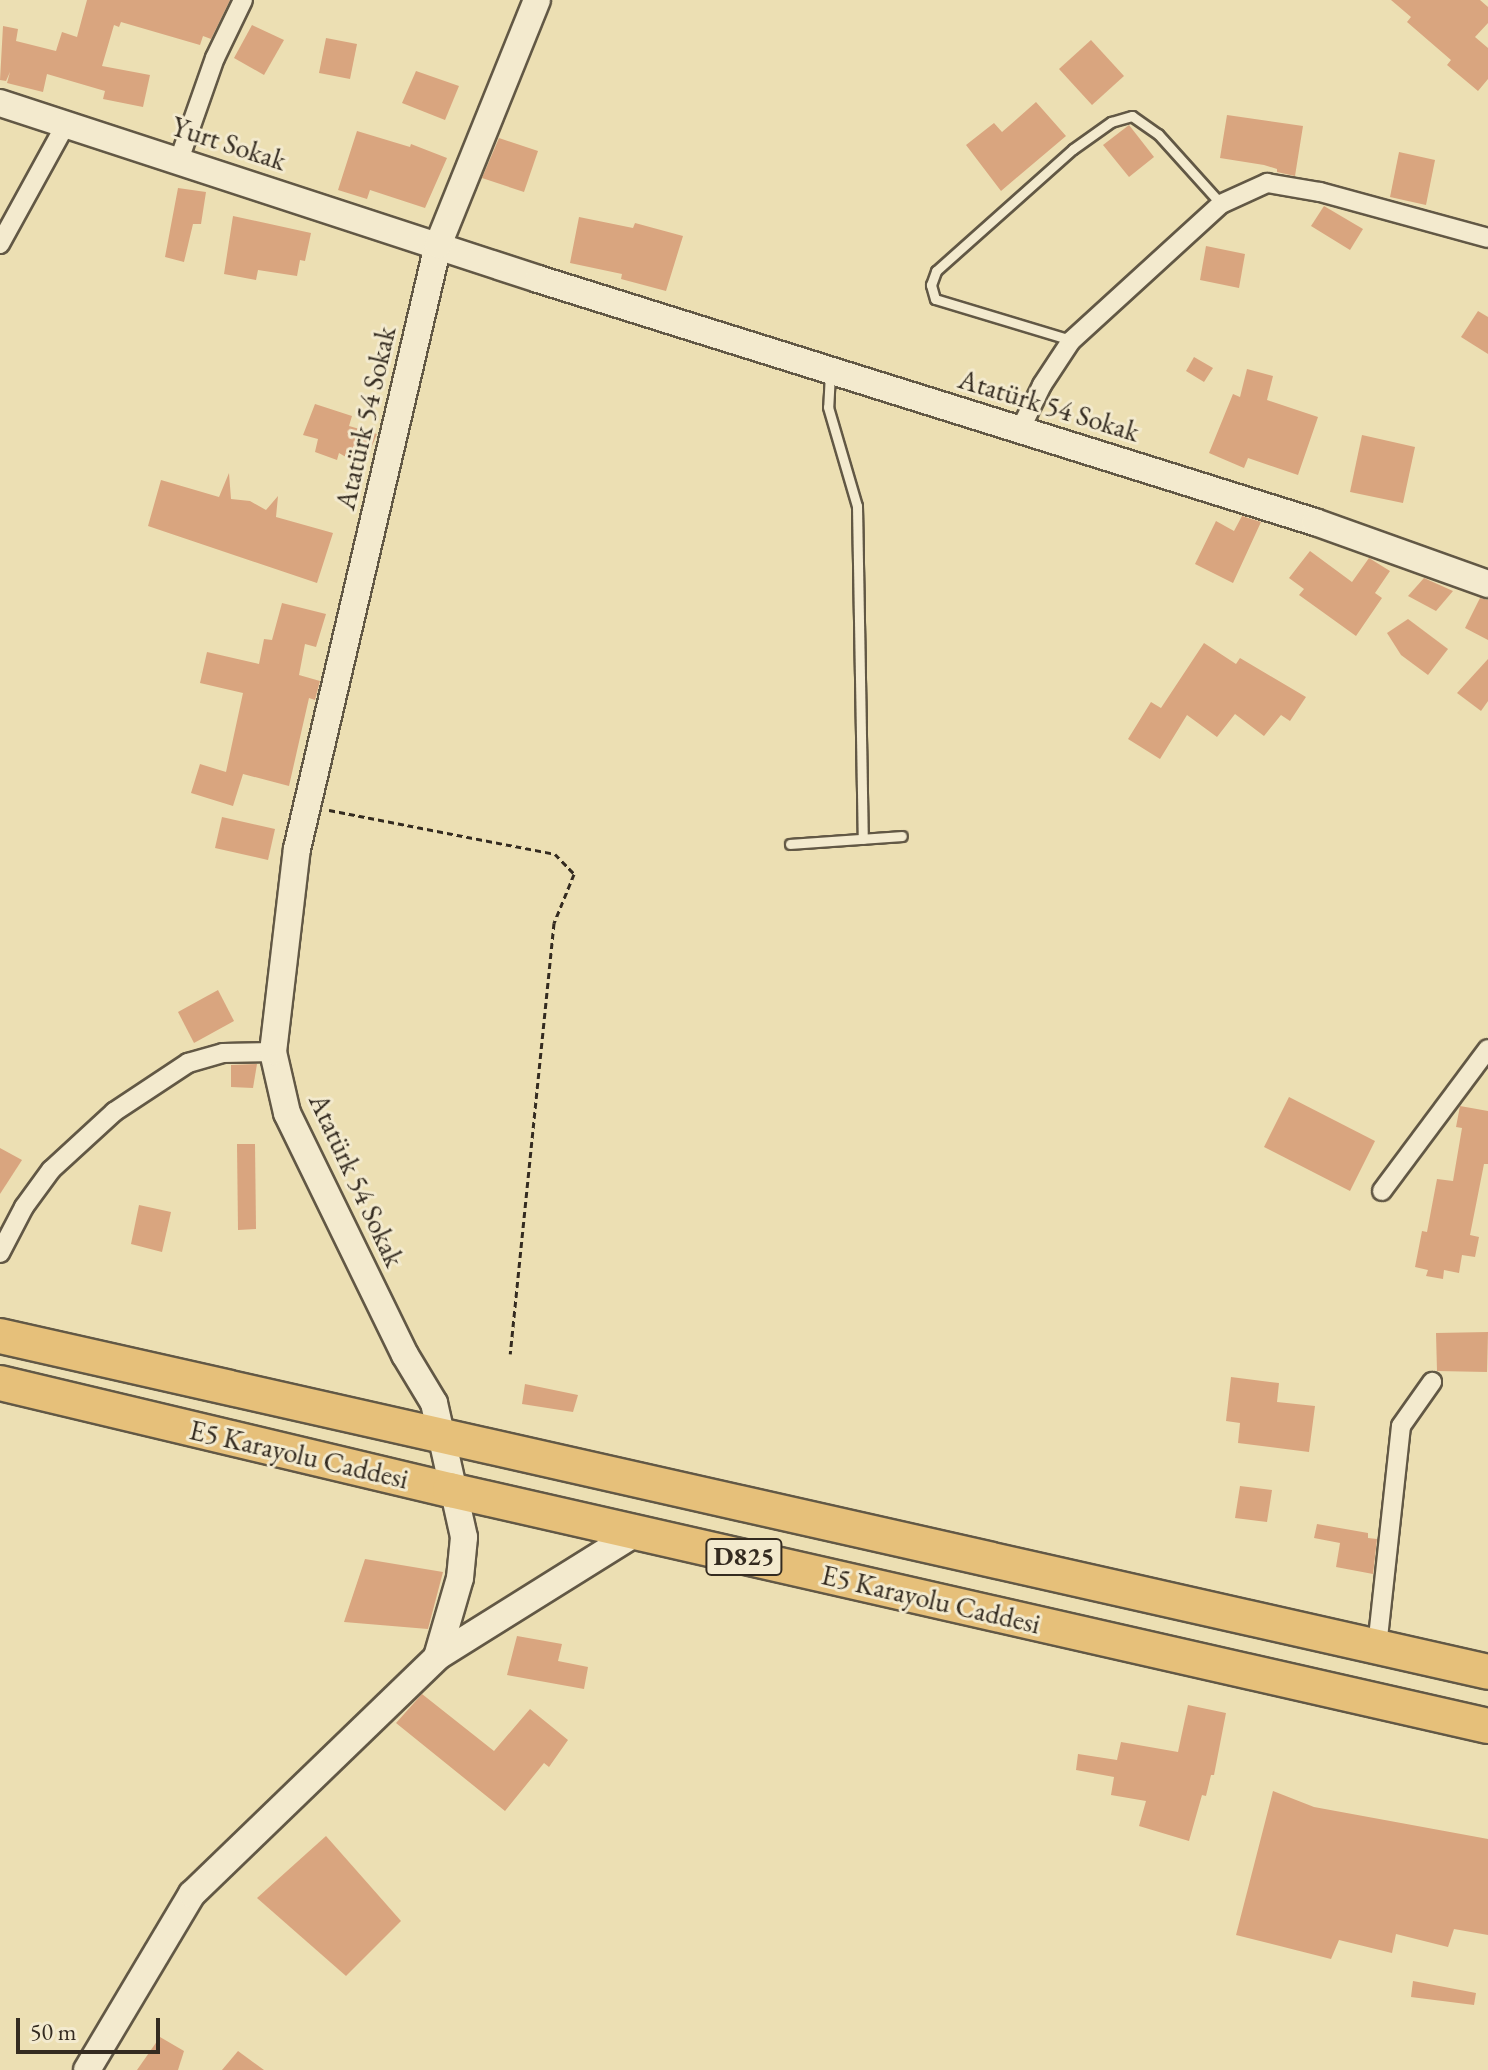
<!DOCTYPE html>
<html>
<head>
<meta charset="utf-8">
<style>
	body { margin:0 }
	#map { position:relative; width:1488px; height:2070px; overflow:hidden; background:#ecdfb3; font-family:"EB Garamond",serif }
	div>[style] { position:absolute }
	.building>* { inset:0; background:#d9a57f }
	.path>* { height:3px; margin-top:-1.5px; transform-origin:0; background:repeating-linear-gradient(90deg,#342b20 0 6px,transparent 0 10px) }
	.roads { filter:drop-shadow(2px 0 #625845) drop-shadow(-2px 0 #625845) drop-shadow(0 2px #625845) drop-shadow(0 -2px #625845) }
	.lane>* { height:9px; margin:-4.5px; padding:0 4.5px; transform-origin:4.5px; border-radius:4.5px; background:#f3eace }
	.street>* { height:18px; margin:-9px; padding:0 9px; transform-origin:9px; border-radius:9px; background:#f3eace }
	.secondary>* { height:26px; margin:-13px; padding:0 13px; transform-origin:13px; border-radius:13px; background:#f3eace }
	.highway>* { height:34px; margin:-17px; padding:0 17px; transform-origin:17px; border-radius:17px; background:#e6c07a }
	span { translate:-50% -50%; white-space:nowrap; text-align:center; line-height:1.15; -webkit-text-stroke:6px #f3eace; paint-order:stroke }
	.shield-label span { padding:2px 6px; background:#f3eace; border:2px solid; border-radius:6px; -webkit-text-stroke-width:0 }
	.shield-label { font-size:26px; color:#342b20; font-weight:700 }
	.street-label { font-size:28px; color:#342b20 }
	.scale { position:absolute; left:16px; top:2018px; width:144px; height:36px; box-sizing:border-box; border:4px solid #342b20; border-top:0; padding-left:10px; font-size:24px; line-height:28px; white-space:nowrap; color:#342b20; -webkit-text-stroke:6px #f3eace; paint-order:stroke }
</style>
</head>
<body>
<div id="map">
	<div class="building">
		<div style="clip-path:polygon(87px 0,230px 0,211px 39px,203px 36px,200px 45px,121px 22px,119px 27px,114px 25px,102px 66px,150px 75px,143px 107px,103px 99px,105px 91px,47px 74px,43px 92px,7px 83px,10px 72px,6px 81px,0 80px,3px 26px,18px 29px,16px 41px,56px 51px,62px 32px,77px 37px)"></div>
		<div style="clip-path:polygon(1391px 0,1480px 0,1488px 7px,1488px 23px,1475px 37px,1488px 48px,1488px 79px,1478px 91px,1447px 65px,1451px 60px,1407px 22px,1411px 17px)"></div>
		<div style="clip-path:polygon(252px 25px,284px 40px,264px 75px,234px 58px)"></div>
		<div style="clip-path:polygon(326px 38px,357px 44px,350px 79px,319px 73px)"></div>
		<div style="clip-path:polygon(1091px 40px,1124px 76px,1092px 105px,1059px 69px)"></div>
		<div style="clip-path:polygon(416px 71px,459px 86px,445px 120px,402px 103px)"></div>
		<div style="clip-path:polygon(1036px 102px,1066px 136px,1001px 191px,966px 145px,994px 123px,1002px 132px)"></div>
		<div style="clip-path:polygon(1227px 115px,1303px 126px,1295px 176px,1277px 172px,1277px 169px,1264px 165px,1220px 158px)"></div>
		<div style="clip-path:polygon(1129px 125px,1154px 157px,1129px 177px,1103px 145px)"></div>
		<div style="clip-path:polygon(357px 131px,410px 147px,411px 144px,447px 158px,425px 208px,370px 190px,367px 199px,338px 190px)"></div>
		<div style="clip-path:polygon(499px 138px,538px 151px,524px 192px,482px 178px)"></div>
		<div style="clip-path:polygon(1399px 152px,1435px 160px,1426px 205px,1390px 197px)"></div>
		<div style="clip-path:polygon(178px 188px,206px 192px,201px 224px,193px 224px,184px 262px,165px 257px)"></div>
		<div style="clip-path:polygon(1324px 206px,1363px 229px,1350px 250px,1311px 226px)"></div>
		<div style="clip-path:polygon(233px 216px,311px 233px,305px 261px,300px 260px,297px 276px,258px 270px,256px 280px,224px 274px)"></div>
		<div style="clip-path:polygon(579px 217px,633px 228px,635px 223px,683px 236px,666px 291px,621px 279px,622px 274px,570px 263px)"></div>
		<div style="clip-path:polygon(1206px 246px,1245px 254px,1239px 288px,1200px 280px)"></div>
		<div style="clip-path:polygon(1478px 311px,1488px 317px,1488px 354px,1461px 337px)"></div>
		<div style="clip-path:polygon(1194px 357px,1213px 368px,1204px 382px,1186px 371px)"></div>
		<div style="clip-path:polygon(1247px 369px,1273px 376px,1267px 400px,1318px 417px,1298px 475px,1248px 458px,1244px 468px,1209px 453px,1233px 394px,1240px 397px)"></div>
		<div style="clip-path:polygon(315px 404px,352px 416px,349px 426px,377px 434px,363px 467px,339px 453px,337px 460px,315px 452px,318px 439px,303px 435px)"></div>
		<div style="clip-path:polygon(1362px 435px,1415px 447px,1403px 503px,1350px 492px)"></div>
		<div style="clip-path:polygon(229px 473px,231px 499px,250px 501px,266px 510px,278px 496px,276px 517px,333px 533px,317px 583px,148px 526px,161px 480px,219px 497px)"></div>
		<div style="clip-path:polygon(1242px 516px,1261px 522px,1233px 583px,1195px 564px,1216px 521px,1234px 531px)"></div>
		<div style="clip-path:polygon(1310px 551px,1352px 582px,1369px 558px,1390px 571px,1375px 593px,1382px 598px,1356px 636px,1299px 595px,1304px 589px,1289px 578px)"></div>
		<div style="clip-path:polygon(1424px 578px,1453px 591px,1436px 611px,1408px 596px)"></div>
		<div style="clip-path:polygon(1480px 598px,1488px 600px,1488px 640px,1465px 628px)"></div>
		<div style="clip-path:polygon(282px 603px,326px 614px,316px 647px,305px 644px,299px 675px,320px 681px,315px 700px,309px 698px,289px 786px,243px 774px,233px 806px,191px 793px,200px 764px,226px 772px,243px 693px,200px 683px,207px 652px,259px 664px,264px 639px,272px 640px)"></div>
		<div style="clip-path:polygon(1408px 619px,1448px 649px,1428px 675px,1401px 655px,1387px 633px)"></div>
		<div style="clip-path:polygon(1204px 643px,1236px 664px,1240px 658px,1306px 697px,1290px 721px,1281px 715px,1264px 736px,1235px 714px,1217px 737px,1187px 715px,1160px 759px,1128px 739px,1151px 702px,1161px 708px)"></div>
		<div style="clip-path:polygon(1488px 659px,1488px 701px,1481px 711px,1457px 693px)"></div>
		<div style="clip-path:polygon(222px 817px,275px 829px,268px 860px,215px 848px)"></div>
		<div style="clip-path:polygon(218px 990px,234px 1021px,194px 1043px,178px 1012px)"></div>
		<div style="clip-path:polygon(257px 1064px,253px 1088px,231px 1087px,231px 1065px)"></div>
		<div style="clip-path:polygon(1289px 1097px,1375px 1141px,1350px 1191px,1264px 1147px)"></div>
		<div style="clip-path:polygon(1460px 1106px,1488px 1111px,1488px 1164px,1484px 1164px,1470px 1235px,1479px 1237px,1475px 1257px,1462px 1255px,1459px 1273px,1444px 1270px,1443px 1279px,1426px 1276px,1428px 1270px,1415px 1267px,1422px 1231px,1427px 1232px,1437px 1179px,1453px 1181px,1462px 1128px,1456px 1127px)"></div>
		<div style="clip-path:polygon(237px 1144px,255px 1144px,256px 1229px,238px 1230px)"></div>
		<div style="clip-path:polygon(0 1148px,22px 1160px,0 1194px)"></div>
		<div style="clip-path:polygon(139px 1205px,171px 1212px,162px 1252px,131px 1244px)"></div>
		<div style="clip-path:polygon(1488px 1332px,1487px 1372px,1437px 1371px,1436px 1333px)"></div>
		<div style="clip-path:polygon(1231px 1377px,1279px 1383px,1277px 1402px,1315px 1406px,1309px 1452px,1238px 1443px,1240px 1423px,1226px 1421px)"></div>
		<div style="clip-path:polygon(525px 1384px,578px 1395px,573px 1412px,522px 1404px)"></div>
		<div style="clip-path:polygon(1240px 1486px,1272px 1490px,1267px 1522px,1235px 1518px)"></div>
		<div style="clip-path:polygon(1317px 1524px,1368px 1533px,1368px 1538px,1377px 1539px,1373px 1574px,1336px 1567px,1340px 1543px,1314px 1538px)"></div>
		<div style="clip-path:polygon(365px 1559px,443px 1572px,428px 1629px,344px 1622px)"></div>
		<div style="clip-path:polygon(517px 1636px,562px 1644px,558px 1661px,588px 1667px,584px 1689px,507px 1675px)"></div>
		<div style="clip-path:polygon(422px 1694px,494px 1751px,530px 1709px,568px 1740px,549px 1767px,544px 1763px,505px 1811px,396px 1723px)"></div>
		<div style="clip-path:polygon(1188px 1705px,1226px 1713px,1214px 1775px,1211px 1775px,1206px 1796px,1202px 1795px,1189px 1841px,1139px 1826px,1146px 1801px,1111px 1795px,1114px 1777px,1076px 1770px,1078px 1754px,1117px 1760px,1121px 1742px,1178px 1752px)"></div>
		<div style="clip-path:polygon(1273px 1791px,1314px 1807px,1488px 1839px,1488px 1935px,1454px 1929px,1448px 1947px,1396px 1934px,1392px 1953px,1339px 1940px,1331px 1959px,1236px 1935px)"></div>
		<div style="clip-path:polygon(326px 1836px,401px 1921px,346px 1976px,257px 1898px)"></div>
		<div style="clip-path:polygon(1413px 1981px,1476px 1993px,1474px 2005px,1411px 1997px)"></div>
		<div style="clip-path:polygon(160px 2037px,184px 2051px,178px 2070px,137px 2070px)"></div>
		<div style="clip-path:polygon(238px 2051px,264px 2070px,222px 2070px)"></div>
	</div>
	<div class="path">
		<div style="left:329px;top:810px;width:230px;rotate:11deg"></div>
		<div style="left:555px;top:854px;width:28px;rotate:46deg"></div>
		<div style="left:574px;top:874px;width:53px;rotate:112.2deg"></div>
		<div style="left:554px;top:923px;width:433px;rotate:95.8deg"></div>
	</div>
	<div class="roads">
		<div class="lane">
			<div style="left:1071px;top:340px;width:142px;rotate:-163.2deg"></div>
			<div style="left:935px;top:299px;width:15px;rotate:-106deg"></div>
			<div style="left:931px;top:285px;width:15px;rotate:-70deg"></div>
			<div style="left:936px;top:271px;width:183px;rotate:-41.7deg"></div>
			<div style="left:1073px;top:149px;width:47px;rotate:-35.4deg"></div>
			<div style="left:1111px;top:122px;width:22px;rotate:-16deg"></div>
			<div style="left:1132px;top:116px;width:32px;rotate:35deg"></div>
			<div style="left:1158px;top:134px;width:94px;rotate:48deg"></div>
			<div style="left:830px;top:373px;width:34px;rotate:93deg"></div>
			<div style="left:828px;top:407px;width:103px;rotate:73.7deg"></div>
			<div style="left:857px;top:506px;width:333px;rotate:89deg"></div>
			<div style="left:790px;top:844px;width:112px;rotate:-4.1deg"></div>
		</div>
		<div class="street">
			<div style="left:179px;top:160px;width:108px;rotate:-70.6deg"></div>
			<div style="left:215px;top:58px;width:64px;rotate:-64.2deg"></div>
			<div style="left:0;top:244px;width:137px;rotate:-61.2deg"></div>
			<div style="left:1020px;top:430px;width:50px;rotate:-63.9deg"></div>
			<div style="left:1042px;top:385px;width:53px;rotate:-56.6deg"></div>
			<div style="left:1071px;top:341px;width:203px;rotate:-42.4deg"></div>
			<div style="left:1221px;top:204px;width:51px;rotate:-24.5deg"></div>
			<div style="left:1267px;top:183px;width:54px;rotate:9.6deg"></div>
			<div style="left:1320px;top:192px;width:174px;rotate:15.3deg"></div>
			<div style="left:1382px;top:1191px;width:177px;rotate:-53.3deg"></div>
			<div style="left:0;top:1253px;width:52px;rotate:-62.4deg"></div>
			<div style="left:24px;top:1207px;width:46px;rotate:-53.9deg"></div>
			<div style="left:51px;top:1170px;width:86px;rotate:-42.6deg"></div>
			<div style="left:114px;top:1112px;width:89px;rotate:-33.5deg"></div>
			<div style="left:188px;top:1063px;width:36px;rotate:-16deg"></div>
			<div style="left:223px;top:1053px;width:50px;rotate:-1.1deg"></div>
			<div style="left:1377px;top:1647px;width:222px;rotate:-83.8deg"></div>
			<div style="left:1401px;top:1426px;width:54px;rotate:-54.8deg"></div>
		</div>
		<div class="secondary">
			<div style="left:0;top:103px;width:566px;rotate:18.11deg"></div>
			<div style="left:538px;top:279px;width:814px;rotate:17.37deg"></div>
			<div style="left:1315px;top:522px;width:184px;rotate:19.7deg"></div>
			<div style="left:437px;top:1657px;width:82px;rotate:-73.8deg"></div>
			<div style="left:460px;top:1578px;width:41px;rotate:-84.4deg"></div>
			<div style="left:464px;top:1537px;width:137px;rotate:-102.6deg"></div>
			<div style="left:434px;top:1403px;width:56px;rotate:-121.1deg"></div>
			<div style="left:405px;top:1355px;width:269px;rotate:-116deg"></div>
			<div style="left:287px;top:1113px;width:63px;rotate:-102.9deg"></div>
			<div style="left:273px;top:1052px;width:204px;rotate:-83.3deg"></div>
			<div style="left:297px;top:849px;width:620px;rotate:-76.86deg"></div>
			<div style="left:438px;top:245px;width:264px;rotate:-68deg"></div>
			<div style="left:87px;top:2070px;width:205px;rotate:-59.2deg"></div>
			<div style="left:192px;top:1894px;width:341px;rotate:-44deg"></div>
			<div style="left:437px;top:1657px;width:236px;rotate:-32deg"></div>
		</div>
		<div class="highway">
			<div style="left:0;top:1336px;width:1525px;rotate:12.72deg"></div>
			<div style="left:0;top:1383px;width:463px;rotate:13.4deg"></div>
			<div style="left:450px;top:1490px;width:1064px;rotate:12.81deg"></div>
		</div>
	</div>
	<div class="shield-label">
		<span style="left:744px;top:1557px">D825</span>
	</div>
	<div class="street-label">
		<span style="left:229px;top:143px;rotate:18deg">Yurt Sokak</span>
		<span style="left:1049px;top:405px;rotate:17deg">Atatürk 54 Sokak</span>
		<span style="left:365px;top:418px;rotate:-77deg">Atatürk 54 Sokak</span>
		<span style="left:357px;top:1180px;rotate:65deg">Atatürk 54 Sokak</span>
		<span style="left:299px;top:1454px;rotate:13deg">E5 Karayolu Caddesi</span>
		<span style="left:931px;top:1599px;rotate:13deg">E5 Karayolu Caddesi</span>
	</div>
	<div class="scale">50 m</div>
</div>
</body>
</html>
